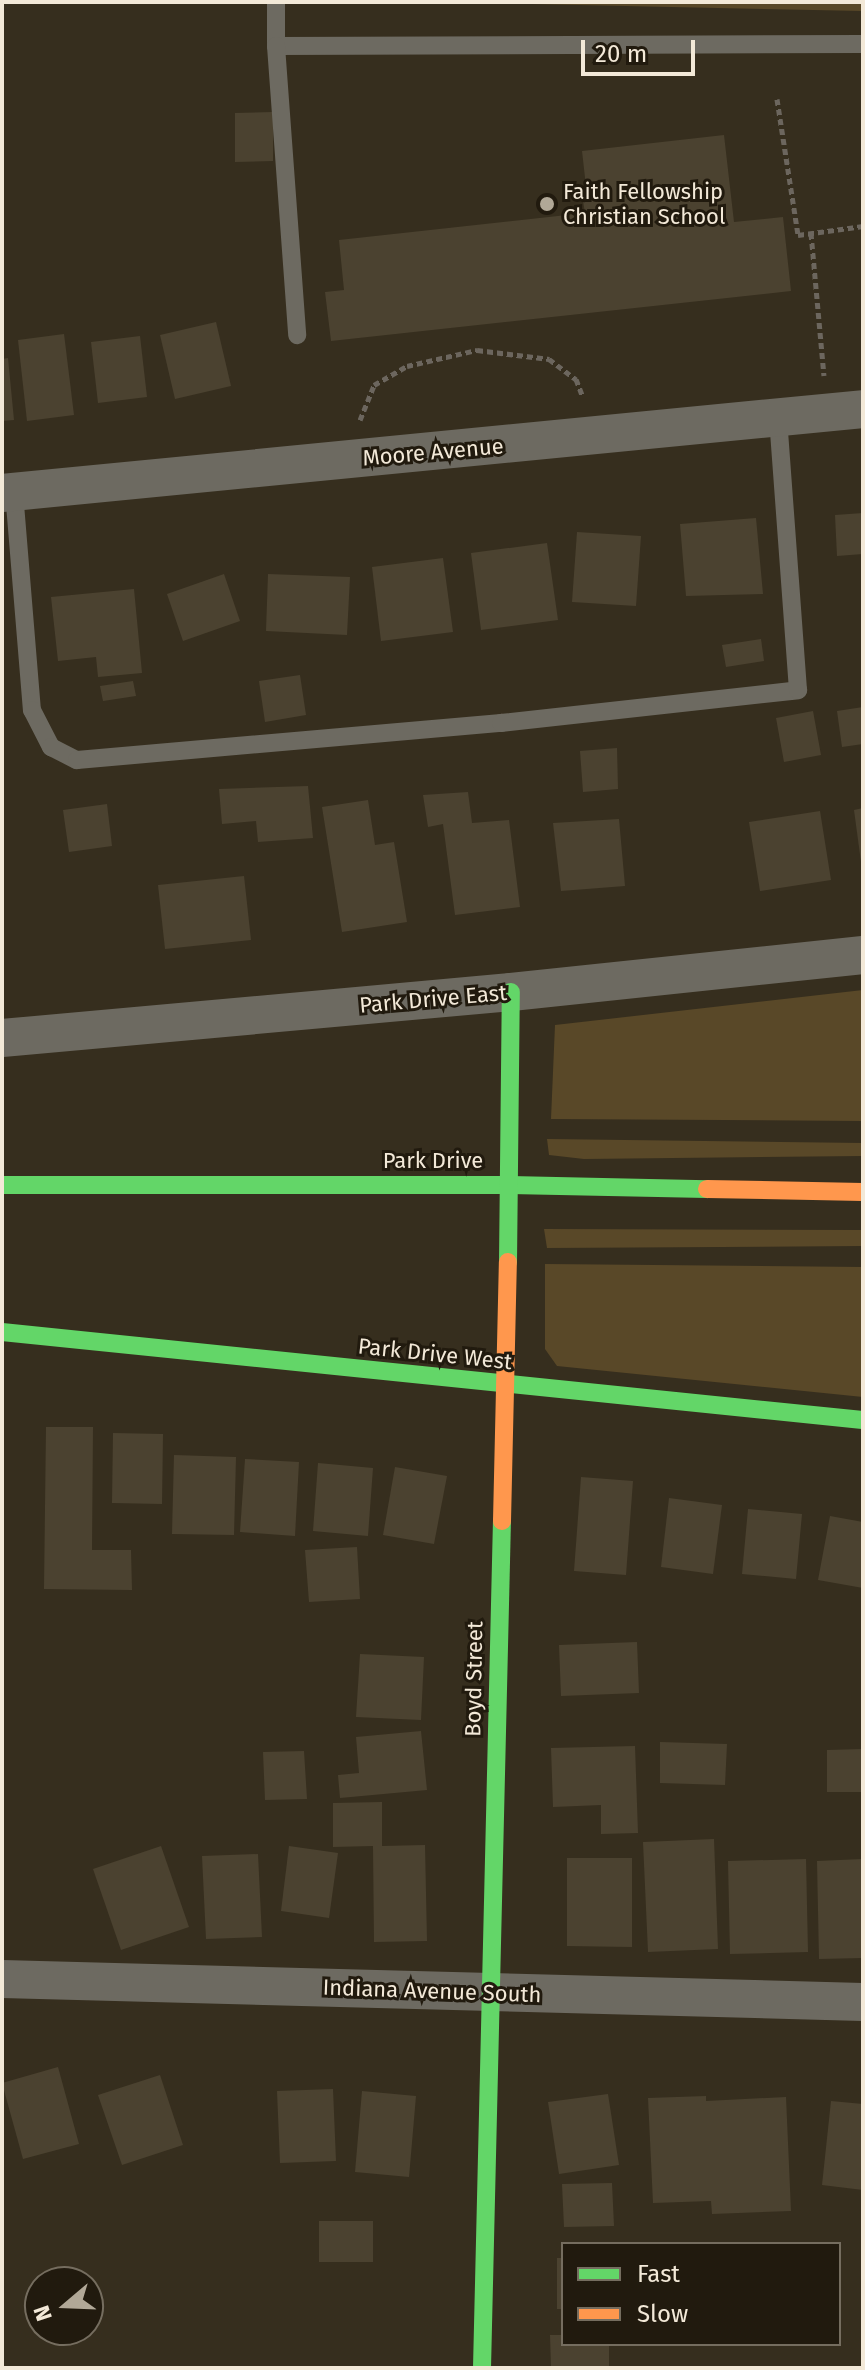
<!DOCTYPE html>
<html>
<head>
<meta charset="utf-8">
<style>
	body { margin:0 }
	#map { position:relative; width:865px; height:2370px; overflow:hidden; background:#362e1e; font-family:"Fira Sans",sans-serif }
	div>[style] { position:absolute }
	.green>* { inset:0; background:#594828 }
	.building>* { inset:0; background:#4b4230 }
	.path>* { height:5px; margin-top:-2.5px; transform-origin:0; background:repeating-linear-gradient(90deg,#6c665e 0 6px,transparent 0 10px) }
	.lane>* { height:18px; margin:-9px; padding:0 9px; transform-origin:9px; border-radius:9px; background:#6d6a61 }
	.street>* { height:38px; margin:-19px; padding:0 19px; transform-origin:19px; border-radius:19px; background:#6d6a61 }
	.fast>* { height:18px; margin:-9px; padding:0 9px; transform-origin:9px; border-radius:9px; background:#63d668 }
	.slow>* { height:18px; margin:-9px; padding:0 9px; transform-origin:9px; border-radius:9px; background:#ff974d }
	.dots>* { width:22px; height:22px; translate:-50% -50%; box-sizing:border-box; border:4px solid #211a0e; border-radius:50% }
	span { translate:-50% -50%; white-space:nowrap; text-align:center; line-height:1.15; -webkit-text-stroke:6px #211a0e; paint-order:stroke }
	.poi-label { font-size:22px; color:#f3e9d8 }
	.left { translate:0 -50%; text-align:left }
	.street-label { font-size:22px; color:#f3e9d8 }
	.frame { position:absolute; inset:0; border:4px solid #f3e9d8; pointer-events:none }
	.legend { position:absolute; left:561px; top:2242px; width:280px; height:104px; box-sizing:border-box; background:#211a0e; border:2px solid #756d5f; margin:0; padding:10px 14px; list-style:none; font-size:24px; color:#f3e9d8 }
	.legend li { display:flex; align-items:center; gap:16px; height:40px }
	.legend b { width:40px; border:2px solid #756d5f }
	.north { position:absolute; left:24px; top:2266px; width:80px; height:80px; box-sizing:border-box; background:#211a0e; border:2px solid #756d5f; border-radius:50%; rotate:251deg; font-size:22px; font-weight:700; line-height:32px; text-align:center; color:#f3e9d8 }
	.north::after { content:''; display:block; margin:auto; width:28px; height:36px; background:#b1a897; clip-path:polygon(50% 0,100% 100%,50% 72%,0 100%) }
	.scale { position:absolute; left:581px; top:40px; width:114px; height:36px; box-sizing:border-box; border:4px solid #f3e9d8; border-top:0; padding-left:10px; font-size:24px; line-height:28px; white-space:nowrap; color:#f3e9d8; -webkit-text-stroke:6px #211a0e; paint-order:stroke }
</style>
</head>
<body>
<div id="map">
	<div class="green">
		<div style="clip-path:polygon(433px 2px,863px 2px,863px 11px)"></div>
		<div style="clip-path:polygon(863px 990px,863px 1121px,551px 1119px,555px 1025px)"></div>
		<div style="clip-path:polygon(547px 1139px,863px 1143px,863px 1156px,584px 1159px,549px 1155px)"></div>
		<div style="clip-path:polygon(544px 1229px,863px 1230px,863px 1246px,547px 1248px)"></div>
		<div style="clip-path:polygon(545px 1264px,863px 1267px,863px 1397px,557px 1366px,545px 1349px)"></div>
	</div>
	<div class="building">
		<div style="clip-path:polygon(273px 112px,273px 161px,235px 162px,235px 113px)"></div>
		<div style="clip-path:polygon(724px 135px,734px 222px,783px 217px,791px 291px,331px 341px,325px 292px,344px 290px,339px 240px,585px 213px,582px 195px,587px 195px,582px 151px)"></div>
		<div style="clip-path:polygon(216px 322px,231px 386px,175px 399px,160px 335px)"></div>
		<div style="clip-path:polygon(64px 334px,74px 415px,27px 421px,18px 340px)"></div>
		<div style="clip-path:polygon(140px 336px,147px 397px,98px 403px,91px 342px)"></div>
		<div style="clip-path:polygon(8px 358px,14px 420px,2px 421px,2px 359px)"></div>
		<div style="clip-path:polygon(863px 513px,863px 554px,837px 556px,835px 515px)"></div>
		<div style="clip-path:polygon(756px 518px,763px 594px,686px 596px,680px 524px)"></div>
		<div style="clip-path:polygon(577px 532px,641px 536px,636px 606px,572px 602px)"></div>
		<div style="clip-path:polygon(547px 543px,558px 620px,481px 630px,471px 553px)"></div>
		<div style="clip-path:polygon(443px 558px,453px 632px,381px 641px,372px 567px)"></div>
		<div style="clip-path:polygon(224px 574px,240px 621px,183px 641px,167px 594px)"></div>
		<div style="clip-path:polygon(268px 574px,350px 577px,347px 635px,266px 631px)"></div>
		<div style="clip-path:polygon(134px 589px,142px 673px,98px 677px,96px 657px,58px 661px,51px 597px)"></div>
		<div style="clip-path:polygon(761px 639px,764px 661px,726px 667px,722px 645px)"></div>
		<div style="clip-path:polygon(300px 675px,306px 715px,265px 722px,259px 681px)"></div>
		<div style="clip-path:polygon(133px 681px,136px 696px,103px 701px,100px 686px)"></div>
		<div style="clip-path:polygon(863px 707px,863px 744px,842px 747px,837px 711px)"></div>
		<div style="clip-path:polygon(813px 711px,821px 755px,784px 762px,776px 718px)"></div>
		<div style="clip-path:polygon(617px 748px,618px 789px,583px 792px,580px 751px)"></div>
		<div style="clip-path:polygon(308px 786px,313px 838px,258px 842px,256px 821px,222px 824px,219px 789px)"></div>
		<div style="clip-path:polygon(468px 792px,472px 823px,509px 820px,520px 907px,455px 915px,443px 824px,428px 827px,423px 795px)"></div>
		<div style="clip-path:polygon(368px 800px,375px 845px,394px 842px,407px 922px,342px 932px,322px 807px)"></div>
		<div style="clip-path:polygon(107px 804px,112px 846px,69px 852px,63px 810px)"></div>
		<div style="clip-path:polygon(863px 808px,863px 862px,861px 862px,854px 810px)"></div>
		<div style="clip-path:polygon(820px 811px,831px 880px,760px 891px,749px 822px)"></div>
		<div style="clip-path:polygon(619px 819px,625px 886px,561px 891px,553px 823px)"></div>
		<div style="clip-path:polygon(244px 876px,251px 940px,165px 949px,158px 885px)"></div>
		<div style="clip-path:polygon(46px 1427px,93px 1427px,92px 1550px,131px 1550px,132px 1590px,44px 1589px)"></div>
		<div style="clip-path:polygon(113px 1433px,163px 1434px,162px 1504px,112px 1503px)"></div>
		<div style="clip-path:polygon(174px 1455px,236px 1457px,234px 1535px,172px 1534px)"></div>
		<div style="clip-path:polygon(245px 1459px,299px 1462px,295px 1536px,240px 1532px)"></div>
		<div style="clip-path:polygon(318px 1463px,373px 1468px,368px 1536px,313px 1531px)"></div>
		<div style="clip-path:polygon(395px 1467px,447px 1476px,434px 1544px,383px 1535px)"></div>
		<div style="clip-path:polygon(581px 1477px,633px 1481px,626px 1575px,574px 1571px)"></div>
		<div style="clip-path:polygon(669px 1498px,722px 1505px,713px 1574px,661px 1567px)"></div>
		<div style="clip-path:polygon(748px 1509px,802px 1514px,796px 1579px,742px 1574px)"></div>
		<div style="clip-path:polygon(830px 1516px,863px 1522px,863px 1588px,818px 1580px)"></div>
		<div style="clip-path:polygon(357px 1547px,360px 1599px,309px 1602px,305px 1550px)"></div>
		<div style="clip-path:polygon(637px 1642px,639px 1693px,561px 1696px,559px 1645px)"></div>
		<div style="clip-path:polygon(360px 1654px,424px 1657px,421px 1720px,356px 1717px)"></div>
		<div style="clip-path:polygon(421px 1731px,427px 1790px,340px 1798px,338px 1775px,359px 1773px,356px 1737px)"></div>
		<div style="clip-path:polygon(660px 1742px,727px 1744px,725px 1785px,660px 1783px)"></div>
		<div style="clip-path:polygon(635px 1746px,638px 1833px,601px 1834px,601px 1805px,553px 1807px,551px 1748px)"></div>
		<div style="clip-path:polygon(863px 1749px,863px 1792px,827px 1792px,827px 1750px)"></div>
		<div style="clip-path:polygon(304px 1751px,307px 1799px,265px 1800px,263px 1752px)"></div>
		<div style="clip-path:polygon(382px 1802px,382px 1846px,425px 1845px,427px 1941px,374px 1942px,373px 1846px,333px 1847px,333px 1803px)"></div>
		<div style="clip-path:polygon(714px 1839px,718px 1949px,648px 1952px,643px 1842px)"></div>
		<div style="clip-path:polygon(161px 1846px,189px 1927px,121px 1950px,93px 1869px)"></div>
		<div style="clip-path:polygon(289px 1846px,338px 1853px,329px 1918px,281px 1911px)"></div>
		<div style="clip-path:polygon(258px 1854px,262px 1937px,206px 1939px,202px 1856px)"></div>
		<div style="clip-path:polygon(567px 1858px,632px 1858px,632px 1947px,567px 1946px)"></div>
		<div style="clip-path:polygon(806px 1859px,808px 1952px,730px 1954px,728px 1861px)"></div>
		<div style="clip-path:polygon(863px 1859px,863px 1958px,819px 1959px,817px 1861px)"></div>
		<div style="clip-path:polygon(58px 2067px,79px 2144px,23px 2159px,2px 2083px)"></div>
		<div style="clip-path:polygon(160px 2075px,183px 2145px,122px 2165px,98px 2095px)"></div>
		<div style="clip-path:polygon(333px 2089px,336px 2161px,280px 2163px,277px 2091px)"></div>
		<div style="clip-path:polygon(362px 2091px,416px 2096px,409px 2177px,355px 2172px)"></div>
		<div style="clip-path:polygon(608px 2094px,619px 2165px,559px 2174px,548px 2102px)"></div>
		<div style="clip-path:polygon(706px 2096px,706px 2101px,786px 2097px,791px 2211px,712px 2214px,711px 2201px,653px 2203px,648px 2098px)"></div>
		<div style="clip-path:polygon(831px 2101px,863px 2104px,863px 2190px,822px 2185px)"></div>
		<div style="clip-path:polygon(612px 2183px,614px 2226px,564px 2227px,562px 2184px)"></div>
		<div style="clip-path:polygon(319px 2221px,373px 2221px,373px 2262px,319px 2262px)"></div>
		<div style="clip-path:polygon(557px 2258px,563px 2258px,563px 2309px,557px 2309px)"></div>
		<div style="clip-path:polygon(550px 2335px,563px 2335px,563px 2344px,609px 2344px,609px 2368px,551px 2368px)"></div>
	</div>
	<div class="path">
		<div style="left:777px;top:99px;width:138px;rotate:81.2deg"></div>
		<div style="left:798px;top:235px;width:66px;rotate:-7.9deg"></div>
		<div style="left:811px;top:233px;width:143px;rotate:84.8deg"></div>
		<div style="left:360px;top:420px;width:38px;rotate:-68deg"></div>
		<div style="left:374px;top:385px;width:38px;rotate:-30deg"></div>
		<div style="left:407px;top:366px;width:72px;rotate:-12.9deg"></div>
		<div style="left:477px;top:350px;width:73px;rotate:7.1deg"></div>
		<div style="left:549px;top:359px;width:34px;rotate:37deg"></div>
		<div style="left:576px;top:379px;width:19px;rotate:69deg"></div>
	</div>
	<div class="lane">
		<div style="left:276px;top:2px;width:44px;rotate:90deg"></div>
		<div style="left:276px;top:46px;width:587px;rotate:-0.2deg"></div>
		<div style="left:276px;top:46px;width:290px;rotate:85.8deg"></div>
		<div style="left:14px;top:492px;width:219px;rotate:85.3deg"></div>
		<div style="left:32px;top:710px;width:42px;rotate:62.8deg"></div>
		<div style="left:51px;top:747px;width:29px;rotate:27deg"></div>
		<div style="left:77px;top:760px;width:426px;rotate:-5deg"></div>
		<div style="left:501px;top:723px;width:299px;rotate:-6.3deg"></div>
		<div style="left:798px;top:690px;width:273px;rotate:-94.2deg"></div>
	</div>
	<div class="street">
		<div style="left:2px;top:493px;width:865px;rotate:-5.57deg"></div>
		<div style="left:2px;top:1038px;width:511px;rotate:-5.16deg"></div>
		<div style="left:511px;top:992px;width:354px;rotate:-6deg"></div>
		<div style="left:2px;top:1979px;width:861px;rotate:1.53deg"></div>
	</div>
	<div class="fast">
		<div style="left:2px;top:1185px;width:508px"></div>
		<div style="left:510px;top:1185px;width:197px;rotate:1.2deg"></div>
		<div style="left:508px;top:1262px;width:270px;rotate:-89.4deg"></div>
		<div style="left:2px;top:1332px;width:865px;rotate:5.84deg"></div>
		<div style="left:482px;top:2368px;width:847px;rotate:-88.65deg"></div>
	</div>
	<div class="slow">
		<div style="left:707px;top:1189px;width:156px;rotate:1.1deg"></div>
		<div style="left:502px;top:1521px;width:259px;rotate:-88.7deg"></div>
	</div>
	<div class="dots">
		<div style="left:547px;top:204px;background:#b1a897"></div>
	</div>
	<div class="poi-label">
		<span class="left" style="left:563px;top:204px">Faith Fellowship<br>Christian School</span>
	</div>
	<div class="street-label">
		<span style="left:433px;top:452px;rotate:-5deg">Moore Avenue</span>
		<span style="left:433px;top:999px;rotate:-5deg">Park Drive East</span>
		<span style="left:433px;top:1161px">Park Drive</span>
		<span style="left:435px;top:1354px;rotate:6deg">Park Drive West</span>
		<span style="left:474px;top:1679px;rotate:-89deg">Boyd Street</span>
		<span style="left:432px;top:1991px;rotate:2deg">Indiana Avenue South</span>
	</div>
	<div class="frame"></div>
	<ul class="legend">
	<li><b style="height:10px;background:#63d668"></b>Fast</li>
	<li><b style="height:10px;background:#ff974d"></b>Slow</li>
	</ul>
	<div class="north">N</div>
	<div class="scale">20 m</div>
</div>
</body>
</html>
